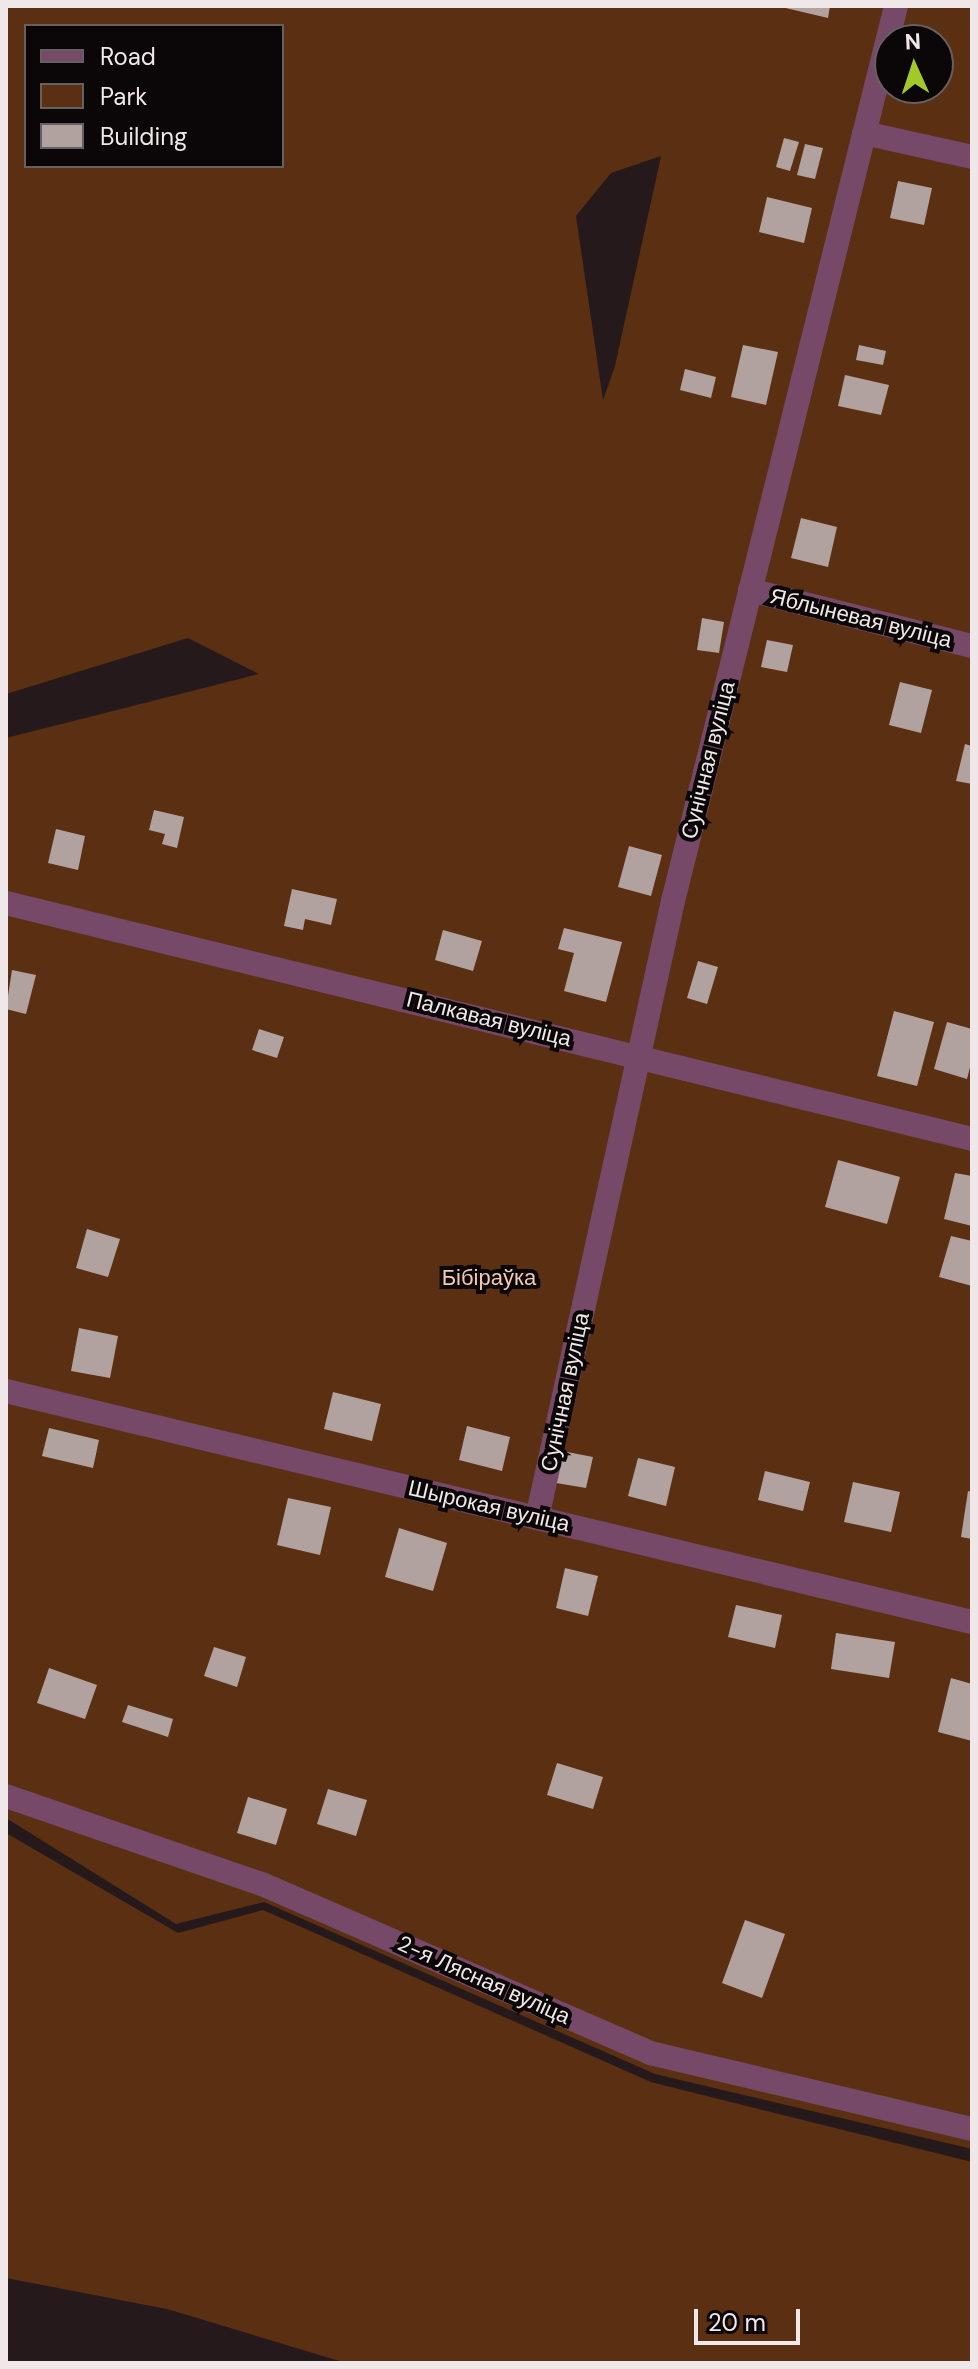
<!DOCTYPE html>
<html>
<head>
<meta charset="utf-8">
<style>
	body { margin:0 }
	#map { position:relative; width:978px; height:2369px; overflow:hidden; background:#25191c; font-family:"DM Sans",sans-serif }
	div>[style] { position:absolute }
	.green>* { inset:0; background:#5b2f11 }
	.building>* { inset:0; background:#b2a29f }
	.minor>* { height:24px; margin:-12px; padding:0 12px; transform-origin:12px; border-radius:12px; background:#774969 }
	span { translate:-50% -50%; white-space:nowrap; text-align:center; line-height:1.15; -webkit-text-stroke:8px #0b0607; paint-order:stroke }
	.street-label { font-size:22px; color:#efe7e8 }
	.park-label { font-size:22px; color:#f2c9b2 }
	.frame { position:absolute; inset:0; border:8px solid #efe7e8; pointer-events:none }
	.legend { position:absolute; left:24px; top:24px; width:260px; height:144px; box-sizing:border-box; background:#0b0607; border:2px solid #666061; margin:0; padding:10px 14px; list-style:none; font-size:24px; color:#efe7e8 }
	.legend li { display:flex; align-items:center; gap:16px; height:40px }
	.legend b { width:40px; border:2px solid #666061 }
	.north { position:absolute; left:874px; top:24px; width:80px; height:80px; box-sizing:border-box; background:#0b0607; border:2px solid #666061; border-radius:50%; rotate:357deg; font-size:22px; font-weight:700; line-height:32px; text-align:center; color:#efe7e8 }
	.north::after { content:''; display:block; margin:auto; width:28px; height:36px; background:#a1c92a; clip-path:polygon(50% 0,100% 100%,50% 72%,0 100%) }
	.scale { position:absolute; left:694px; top:2309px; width:106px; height:36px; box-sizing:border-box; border:4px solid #efe7e8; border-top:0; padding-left:10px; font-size:24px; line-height:28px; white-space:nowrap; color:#efe7e8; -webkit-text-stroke:6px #0b0607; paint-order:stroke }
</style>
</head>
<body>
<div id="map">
	<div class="green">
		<div style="clip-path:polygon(evenodd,6px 6px,972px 6px,972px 2149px,655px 2074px,264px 1902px,176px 1924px,6px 1818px,6px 738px,259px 674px,188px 638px,6px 694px,6px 6px,26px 26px,282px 26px,282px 166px,26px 166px,26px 26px,6px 6px,890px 40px,938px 40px,938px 88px,890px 88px,890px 40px,6px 6px,661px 156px,615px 366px,603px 400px,576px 216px,611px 173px,661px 156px)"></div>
		<div style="clip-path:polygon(6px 1833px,178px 1933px,263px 1910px,651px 2082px,972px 2162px,972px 2363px,346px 2363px,167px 2309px,6px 2278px)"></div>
	</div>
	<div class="building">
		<div style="clip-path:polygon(777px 6px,830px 6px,828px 18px)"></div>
		<div style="clip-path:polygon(784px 138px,799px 142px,790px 171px,776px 167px)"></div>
		<div style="clip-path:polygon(805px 144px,823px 148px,815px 179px,797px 175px)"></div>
		<div style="clip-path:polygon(898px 181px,932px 188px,924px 225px,890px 218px)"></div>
		<div style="clip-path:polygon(767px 197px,812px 208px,804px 243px,759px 232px)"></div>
		<div style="clip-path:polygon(743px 345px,778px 352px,766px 405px,731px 397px)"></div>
		<div style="clip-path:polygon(859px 345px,886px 351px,883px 365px,856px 360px)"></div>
		<div style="clip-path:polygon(685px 369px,716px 377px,711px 398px,680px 390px)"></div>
		<div style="clip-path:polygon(845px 375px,889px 385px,881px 415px,838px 406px)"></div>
		<div style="clip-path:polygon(801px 518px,837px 527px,828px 567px,791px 558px)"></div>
		<div style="clip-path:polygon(702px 618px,724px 622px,719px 653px,697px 650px)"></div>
		<div style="clip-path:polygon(767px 640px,793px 645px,787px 672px,761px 667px)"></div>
		<div style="clip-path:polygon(900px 682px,932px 690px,921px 733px,889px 725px)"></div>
		<div style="clip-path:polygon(965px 744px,972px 746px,972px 784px,956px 781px)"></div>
		<div style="clip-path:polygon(154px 810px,184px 817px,177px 848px,162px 844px,165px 834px,149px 830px)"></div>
		<div style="clip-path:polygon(56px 829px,85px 836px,78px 870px,48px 863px)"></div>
		<div style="clip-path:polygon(629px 846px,662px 855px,651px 896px,618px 887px)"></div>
		<div style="clip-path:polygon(292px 889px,337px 899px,331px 925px,305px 919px,303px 930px,284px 926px)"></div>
		<div style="clip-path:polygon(564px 928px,622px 942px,606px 1002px,564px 991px,574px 953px,558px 949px)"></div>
		<div style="clip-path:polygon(443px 930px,482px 941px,473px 971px,435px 960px)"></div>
		<div style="clip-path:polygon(698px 961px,718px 967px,707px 1004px,687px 998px)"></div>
		<div style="clip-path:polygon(12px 970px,36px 975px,26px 1014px,6px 1009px)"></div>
		<div style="clip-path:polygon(894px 1011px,934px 1022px,917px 1086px,877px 1076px)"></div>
		<div style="clip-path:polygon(947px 1022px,972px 1029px,972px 1060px,967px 1079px,934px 1069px)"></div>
		<div style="clip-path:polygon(259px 1029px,284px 1037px,277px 1058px,252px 1050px)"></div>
		<div style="clip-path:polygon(838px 1160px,900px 1177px,887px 1224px,825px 1207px)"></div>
		<div style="clip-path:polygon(955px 1173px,972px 1176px,972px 1226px,944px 1219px)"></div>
		<div style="clip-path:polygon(87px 1229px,120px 1239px,108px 1277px,76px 1268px)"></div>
		<div style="clip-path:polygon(951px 1236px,972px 1241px,972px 1286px,939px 1277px)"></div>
		<div style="clip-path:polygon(79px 1328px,118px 1336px,110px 1378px,71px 1371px)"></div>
		<div style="clip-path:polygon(333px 1392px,381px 1404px,372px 1441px,324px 1429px)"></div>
		<div style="clip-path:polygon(467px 1426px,510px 1437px,502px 1471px,459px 1460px)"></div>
		<div style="clip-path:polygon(49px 1428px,99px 1440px,93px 1468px,42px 1456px)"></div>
		<div style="clip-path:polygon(562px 1451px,593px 1457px,586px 1488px,556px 1483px)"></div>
		<div style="clip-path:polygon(638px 1458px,675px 1467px,666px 1506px,628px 1496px)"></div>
		<div style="clip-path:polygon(765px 1471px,810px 1482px,803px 1511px,758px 1500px)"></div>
		<div style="clip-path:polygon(853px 1482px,900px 1492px,891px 1532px,844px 1522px)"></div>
		<div style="clip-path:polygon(968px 1491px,972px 1492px,972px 1539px,961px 1537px)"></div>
		<div style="clip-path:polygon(288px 1498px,331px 1507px,320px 1555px,277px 1545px)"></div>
		<div style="clip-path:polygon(399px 1528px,447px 1543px,433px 1591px,385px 1577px)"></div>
		<div style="clip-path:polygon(565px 1568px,598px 1576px,588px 1616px,556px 1608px)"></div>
		<div style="clip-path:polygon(736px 1605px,782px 1615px,775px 1648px,728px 1637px)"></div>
		<div style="clip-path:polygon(836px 1633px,895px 1642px,889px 1678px,831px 1669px)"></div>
		<div style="clip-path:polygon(214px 1647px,246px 1657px,237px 1687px,204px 1676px)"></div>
		<div style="clip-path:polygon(49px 1668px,97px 1685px,85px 1719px,37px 1703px)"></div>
		<div style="clip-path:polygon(951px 1678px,972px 1684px,972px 1741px,938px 1732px)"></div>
		<div style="clip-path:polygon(128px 1705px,173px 1719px,168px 1737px,122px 1722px)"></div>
		<div style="clip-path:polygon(557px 1763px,603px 1777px,593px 1809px,547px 1795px)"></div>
		<div style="clip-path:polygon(328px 1789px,367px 1800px,356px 1836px,317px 1824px)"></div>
		<div style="clip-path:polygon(248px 1797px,287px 1809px,276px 1845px,237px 1833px)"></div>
		<div style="clip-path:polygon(745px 1920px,785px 1934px,762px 1998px,722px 1983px)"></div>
	</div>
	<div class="minor">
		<div style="left:864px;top:133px;width:111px;rotate:12.5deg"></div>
		<div style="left:750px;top:590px;width:229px;rotate:14.2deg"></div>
		<div style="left:6px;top:903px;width:994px;rotate:13.73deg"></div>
		<div style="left:6px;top:1391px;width:993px;rotate:13.45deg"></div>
		<div style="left:537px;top:1518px;width:632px;rotate:-77.57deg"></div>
		<div style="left:673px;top:901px;width:922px;rotate:-76.01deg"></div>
		<div style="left:6px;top:1796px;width:271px;rotate:19deg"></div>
		<div style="left:262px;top:1884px;width:423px;rotate:23.5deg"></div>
		<div style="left:650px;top:2053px;width:331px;rotate:13.3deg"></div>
	</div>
	<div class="street-label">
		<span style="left:861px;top:618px;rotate:14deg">Яблыневая вуліца</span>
		<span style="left:708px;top:760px;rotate:-76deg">Сунічная вуліца</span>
		<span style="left:489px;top:1019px;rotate:14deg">Палкавая вуліца</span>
		<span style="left:565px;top:1392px;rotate:-78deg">Сунічная вуліца</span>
		<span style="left:489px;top:1506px;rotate:13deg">Шырокая вуліца</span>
		<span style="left:484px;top:1980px;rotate:24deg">2-я Лясная вуліца</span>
	</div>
	<div class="park-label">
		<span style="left:489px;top:1278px">Бібіраўка</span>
	</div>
	<div class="frame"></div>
	<ul class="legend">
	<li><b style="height:10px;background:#774969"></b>Road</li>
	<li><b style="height:22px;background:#5b2f11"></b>Park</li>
	<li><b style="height:22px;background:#b2a29f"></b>Building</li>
	</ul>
	<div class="north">N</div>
	<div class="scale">20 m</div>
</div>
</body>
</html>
